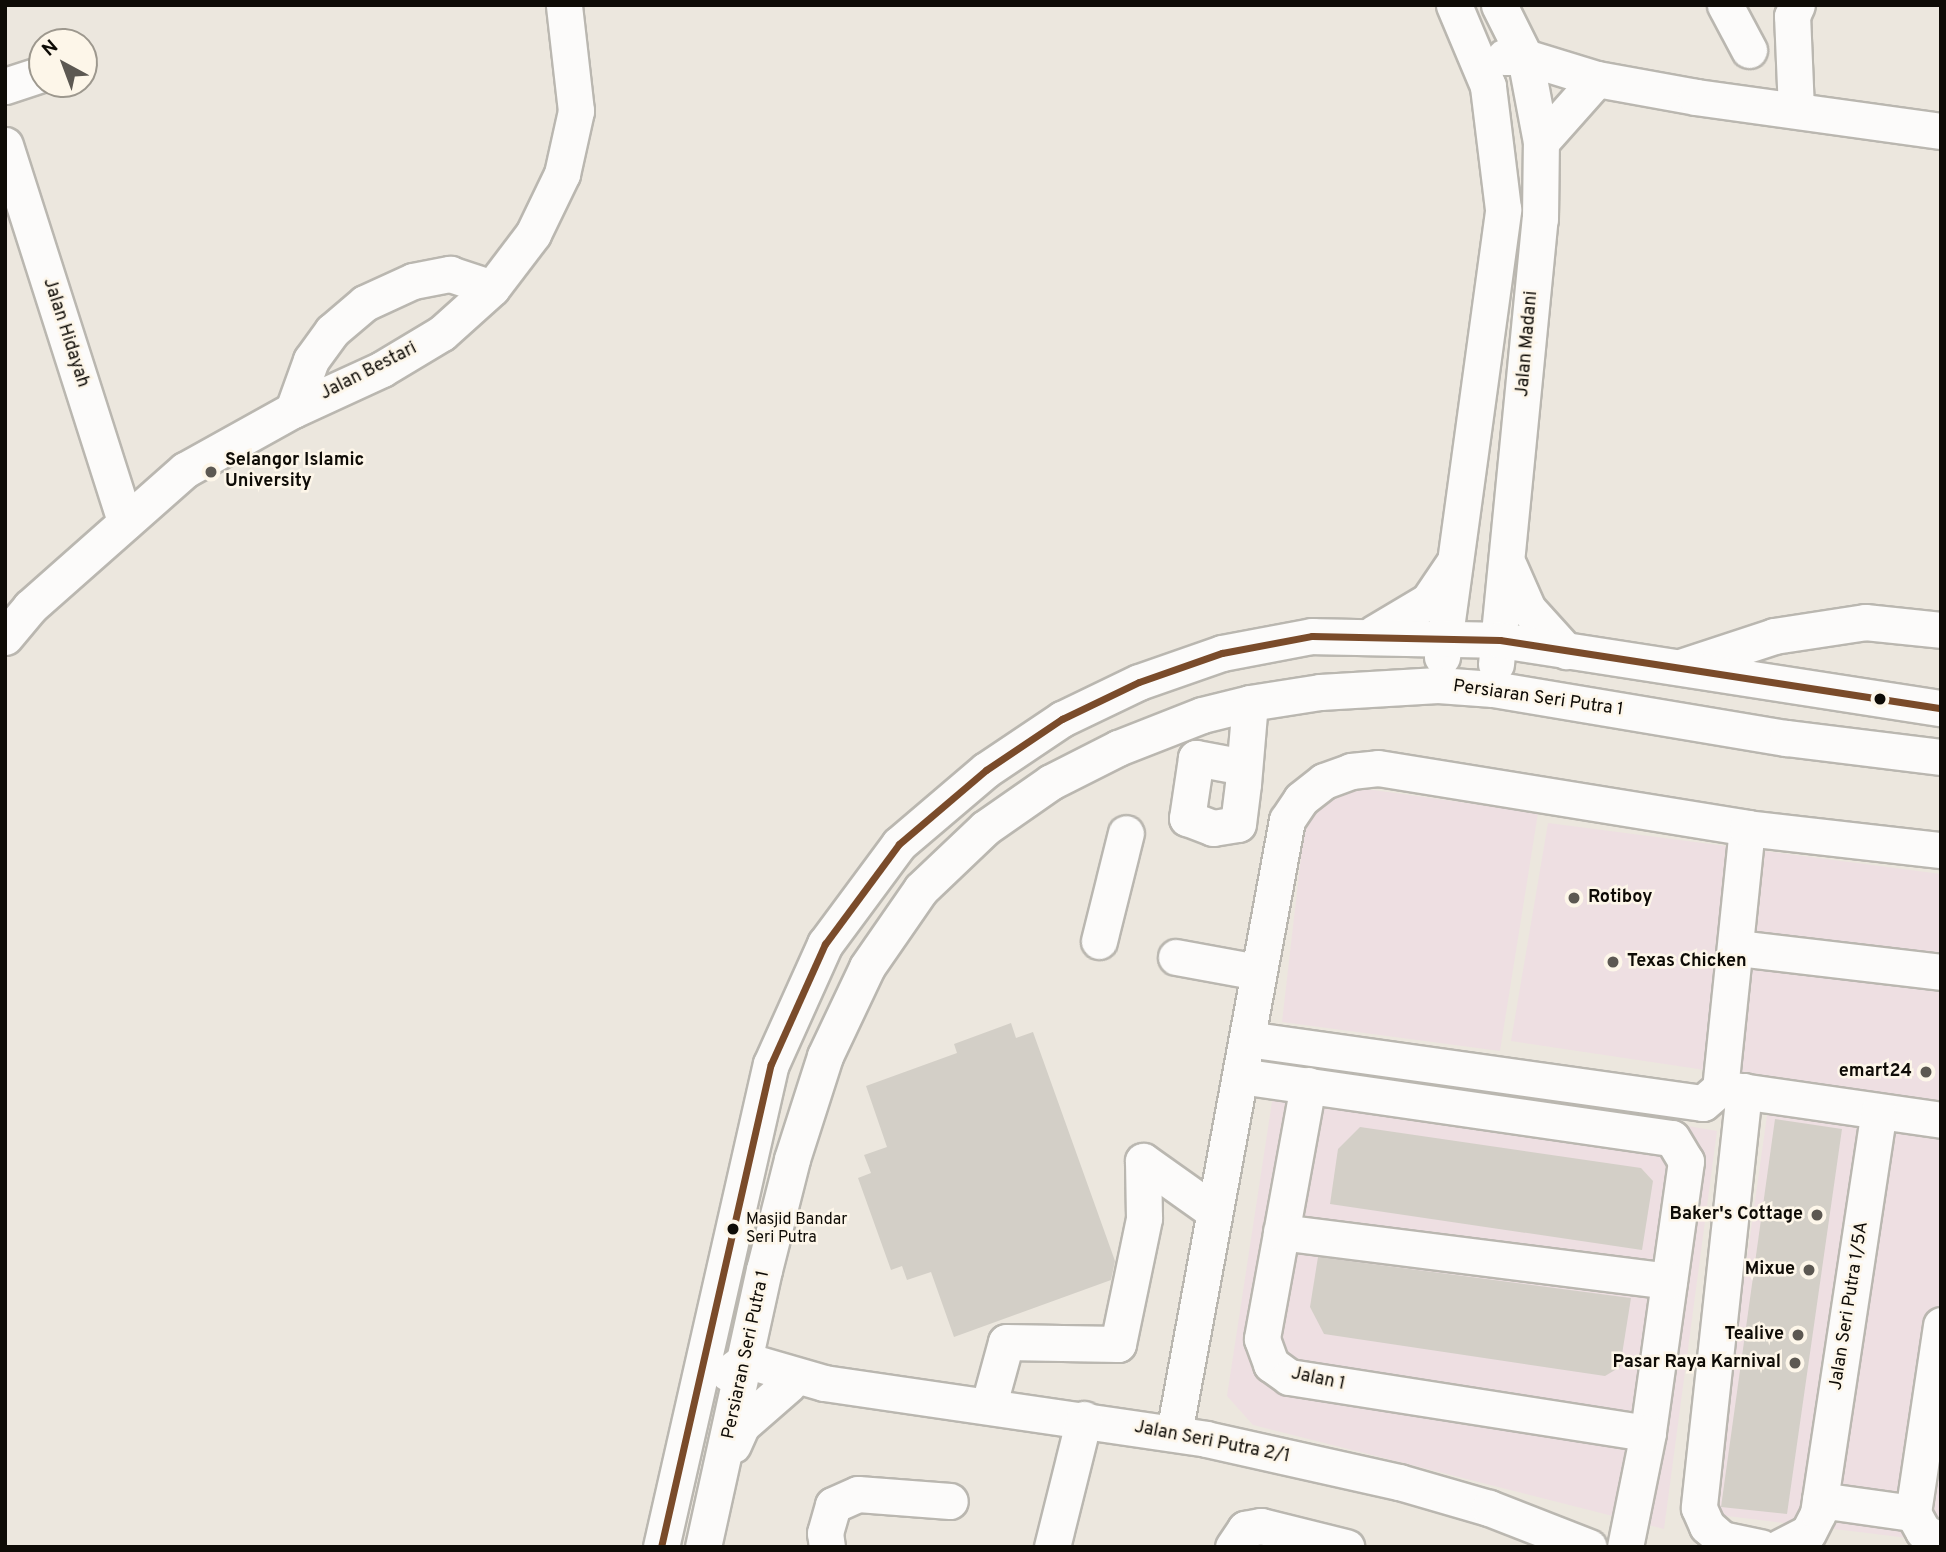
<!DOCTYPE html>
<html>
<head>
<meta charset="utf-8">
<style>
	body { margin:0 }
	#map { position:relative; width:1946px; height:1552px; overflow:hidden; background:#ece7de; font-family:Overpass,sans-serif }
	div>[style] { position:absolute }
	.commercial>* { inset:0; background:#eedfe2 }
	.building>* { inset:0; background:#d3cfc7 }
	.roads { filter:drop-shadow(2px 0 #bab7b0) drop-shadow(-2px 0 #bab7b0) drop-shadow(0 2px #bab7b0) drop-shadow(0 -2px #bab7b0) }
	.minor>* { height:35px; margin:-17.5px; padding:0 17.5px; transform-origin:17.5px; border-radius:17.5px; background:#fcfbfa }
	.bus-1>* { height:7px; margin:-3.5px; padding:0 3.5px; transform-origin:3.5px; border-radius:3.5px; background:#7a4b2a }
	.dots>* { width:19px; height:19px; translate:-50% -50%; box-sizing:border-box; border:4px solid #fdf6e9; border-radius:50% }
	span { translate:-50% -50%; white-space:nowrap; text-align:center; line-height:1.15; -webkit-text-stroke:5px #fdf6e9; paint-order:stroke }
	.bus-label { font-size:16px; color:#0e0b06 }
	.left { translate:0 -50%; text-align:left }
	.street-label { font-size:18px; color:#0e0b06 }
	.poi-label { font-size:18px; color:#0e0b06; font-weight:700 }
	.right { translate:-100% -50%; text-align:right }
	.frame { position:absolute; inset:0; border:7px solid #0e0b06; pointer-events:none }
	.north { position:absolute; left:28px; top:28px; width:70px; height:70px; box-sizing:border-box; background:#fdf6e9; border:2px solid #9d988e; border-radius:50%; rotate:319deg; font-size:19px; font-weight:700; line-height:28px; text-align:center; color:#0e0b06 }
	.north::after { content:''; display:block; margin:auto; width:24px; height:32px; background:#5c5852; clip-path:polygon(50% 0,100% 100%,50% 72%,0 100%) }
</style>
</head>
<body>
<div id="map">
	<div class="commercial">
		<div style="clip-path:polygon(1352px 787px,1538px 813px,1500px 1051px,1282px 1022px,1304px 831px,1321px 805px)"></div>
		<div style="clip-path:polygon(1548px 823px,1941px 874px,1941px 1542px,1711px 1514px,1772px 1080px,1511px 1041px)"></div>
		<div style="clip-path:polygon(1279px 1056px,1717px 1131px,1664px 1529px,1253px 1425px,1227px 1396px)"></div>
	</div>
	<div class="building">
		<div style="clip-path:polygon(1011px 1023px,1016px 1038px,1033px 1032px,1115px 1261px,1111px 1280px,954px 1337px,931px 1272px,907px 1280px,902px 1266px,891px 1270px,858px 1178px,871px 1173px,864px 1155px,887px 1147px,866px 1086px,957px 1053px,954px 1044px)"></div>
		<div style="clip-path:polygon(1775px 1119px,1842px 1129px,1787px 1514px,1721px 1507px)"></div>
		<div style="clip-path:polygon(1360px 1127px,1641px 1168px,1653px 1181px,1642px 1250px,1330px 1204px,1338px 1149px)"></div>
		<div style="clip-path:polygon(1318px 1257px,1631px 1298px,1620px 1367px,1605px 1376px,1324px 1334px,1310px 1307px)"></div>
	</div>
	<div class="roads">
		<div class="minor">
			<div style="left:1725px;top:5px;width:51px;rotate:61.9deg"></div>
			<div style="left:1504px;top:57px;width:21px"></div>
			<div style="left:1525px;top:57px;width:75px;rotate:17deg"></div>
			<div style="left:1597px;top:79px;width:101px;rotate:10.3deg"></div>
			<div style="left:1696px;top:97px;width:247px;rotate:7.9deg"></div>
			<div style="left:5px;top:86px;width:39px;rotate:-18deg"></div>
			<div style="left:1796px;top:110px;width:94px;rotate:-92.4deg"></div>
			<div style="left:1792px;top:16px;width:12px;rotate:-66deg"></div>
			<div style="left:1541px;top:142px;width:84px;rotate:-48.4deg"></div>
			<div style="left:5px;top:145px;width:396px;rotate:72.3deg"></div>
			<div style="left:293px;top:410px;width:53px;rotate:-70.2deg"></div>
			<div style="left:311px;top:360px;width:36px;rotate:-54deg"></div>
			<div style="left:332px;top:331px;width:43px;rotate:-40.3deg"></div>
			<div style="left:365px;top:303px;width:53px;rotate:-24.6deg"></div>
			<div style="left:413px;top:281px;width:38px;rotate:-11deg"></div>
			<div style="left:450px;top:274px;width:44px;rotate:18.4deg"></div>
			<div style="left:1509px;top:566px;width:47px;rotate:66.2deg"></div>
			<div style="left:1528px;top:609px;width:57px;rotate:47.9deg"></div>
			<div style="left:1374px;top:633px;width:63px;rotate:-30.7deg"></div>
			<div style="left:1428px;top:601px;width:45px;rotate:-56deg"></div>
			<div style="left:5px;top:637px;width:39px;rotate:-50deg"></div>
			<div style="left:30px;top:607px;width:207px;rotate:-41.5deg"></div>
			<div style="left:185px;top:470px;width:124px;rotate:-29.1deg"></div>
			<div style="left:293px;top:410px;width:98px;rotate:-24.7deg"></div>
			<div style="left:382px;top:369px;width:70px;rotate:-31deg"></div>
			<div style="left:442px;top:333px;width:67px;rotate:-42deg"></div>
			<div style="left:492px;top:288px;width:68px;rotate:-52.8deg"></div>
			<div style="left:533px;top:234px;width:67px;rotate:-64.2deg"></div>
			<div style="left:562px;top:174px;width:65px;rotate:-77.5deg"></div>
			<div style="left:576px;top:111px;width:107px;rotate:-96.5deg"></div>
			<div style="left:1442px;top:657px;width:452px;rotate:-82.2deg"></div>
			<div style="left:1503px;top:209px;width:124px;rotate:-97deg"></div>
			<div style="left:1488px;top:86px;width:88px;rotate:-112.8deg"></div>
			<div style="left:1496px;top:664px;width:447px;rotate:-84.4deg"></div>
			<div style="left:1540px;top:219px;width:77px;rotate:-89.3deg"></div>
			<div style="left:1541px;top:142px;width:86px;rotate:-100.7deg"></div>
			<div style="left:1525px;top:57px;width:58px;rotate:-116.6deg"></div>
			<div style="left:1683px;top:666px;width:96px;rotate:-18.2deg"></div>
			<div style="left:1774px;top:636px;width:92px;rotate:-8.7deg"></div>
			<div style="left:1865px;top:622px;width:76px;rotate:6deg"></div>
			<div style="left:1244px;top:767px;width:49px;rotate:-169.4deg"></div>
			<div style="left:1196px;top:758px;width:61px;rotate:98.5deg"></div>
			<div style="left:1187px;top:818px;width:28px;rotate:21deg"></div>
			<div style="left:1213px;top:828px;width:25px;rotate:-9deg"></div>
			<div style="left:1238px;top:824px;width:40px;rotate:-82.9deg"></div>
			<div style="left:1243px;top:784px;width:81px;rotate:-85.1deg"></div>
			<div style="left:1747px;top:828px;width:261px;rotate:95.9deg"></div>
			<div style="left:1720px;top:1088px;width:223px;rotate:8.2deg"></div>
			<div style="left:1099px;top:941px;width:111px;rotate:-76deg"></div>
			<div style="left:1737px;top:948px;width:205px;rotate:6.7deg"></div>
			<div style="left:1176px;top:957px;width:83px;rotate:10.4deg"></div>
			<div style="left:1247px;top:1039px;width:460px;rotate:8deg"></div>
			<div style="left:1703px;top:1103px;width:23px;rotate:-41deg"></div>
			<div style="left:1240px;top:1076px;width:436px;rotate:8.2deg"></div>
			<div style="left:1672px;top:1138px;width:27px;rotate:59deg"></div>
			<div style="left:1686px;top:1161px;width:275px;rotate:98deg"></div>
			<div style="left:1648px;top:1433px;width:116px;rotate:101.4deg"></div>
			<div style="left:1308px;top:1085px;width:258px;rotate:100.3deg"></div>
			<div style="left:1262px;top:1339px;width:27px;rotate:70deg"></div>
			<div style="left:1271px;top:1364px;width:22px;rotate:36deg"></div>
			<div style="left:1289px;top:1377px;width:363px;rotate:8.9deg"></div>
			<div style="left:1744px;top:1091px;width:419px;rotate:96.2deg"></div>
			<div style="left:1699px;top:1508px;width:20px;rotate:66deg"></div>
			<div style="left:1707px;top:1526px;width:20px;rotate:41deg"></div>
			<div style="left:1722px;top:1539px;width:40px;rotate:12deg"></div>
			<div style="left:1143px;top:1161px;width:85px;rotate:35.4deg"></div>
			<div style="left:1281px;top:1232px;width:391px;rotate:7.2deg"></div>
			<div style="left:728px;top:1373px;width:21px;rotate:-37deg"></div>
			<div style="left:745px;top:1360px;width:82px;rotate:16.2deg"></div>
			<div style="left:824px;top:1383px;width:386px;rotate:8.3deg"></div>
			<div style="left:1206px;top:1439px;width:198px;rotate:12.6deg"></div>
			<div style="left:1399px;top:1482px;width:94px;rotate:16.1deg"></div>
			<div style="left:1489px;top:1508px;width:107px;rotate:21.3deg"></div>
			<div style="left:989px;top:1404px;width:64px;rotate:-74.7deg"></div>
			<div style="left:1006px;top:1342px;width:112px;rotate:1deg"></div>
			<div style="left:1118px;top:1344px;width:129px;rotate:-78.3deg"></div>
			<div style="left:1144px;top:1218px;width:57px;rotate:-91deg"></div>
			<div style="left:1174px;top:1433px;width:623px;rotate:-79.56deg"></div>
			<div style="left:1287px;top:820px;width:25px;rotate:-56deg"></div>
			<div style="left:1301px;top:799px;width:29px;rotate:-38deg"></div>
			<div style="left:1324px;top:781px;width:29px;rotate:-20deg"></div>
			<div style="left:1351px;top:771px;width:27px;rotate:-6deg"></div>
			<div style="left:1378px;top:768px;width:374px;rotate:9.2deg"></div>
			<div style="left:1747px;top:828px;width:195px;rotate:6.5deg"></div>
			<div style="left:733px;top:1445px;width:22px;rotate:-66deg"></div>
			<div style="left:742px;top:1425px;width:62px;rotate:-41.1deg"></div>
			<div style="left:1820px;top:1500px;width:94px;rotate:8deg"></div>
			<div style="left:1913px;top:1513px;width:190px;rotate:-81.5deg"></div>
			<div style="left:1913px;top:1513px;width:21px;rotate:61deg"></div>
			<div style="left:1923px;top:1531px;width:21px;rotate:31deg"></div>
			<div style="left:661px;top:1547px;width:495px;rotate:-77.2deg"></div>
			<div style="left:771px;top:1064px;width:132px;rotate:-65.8deg"></div>
			<div style="left:825px;top:944px;width:124px;rotate:-53.5deg"></div>
			<div style="left:899px;top:844px;width:114px;rotate:-40.4deg"></div>
			<div style="left:986px;top:770px;width:92px;rotate:-33.9deg"></div>
			<div style="left:1062px;top:719px;width:85px;rotate:-25.7deg"></div>
			<div style="left:1139px;top:682px;width:88px;rotate:-19.3deg"></div>
			<div style="left:1222px;top:653px;width:92px;rotate:-10.7deg"></div>
			<div style="left:1312px;top:636px;width:188px;rotate:1.2deg"></div>
			<div style="left:1500px;top:640px;width:446px;rotate:8.8deg"></div>
			<div style="left:703px;top:1547px;width:284px;rotate:-77.6deg"></div>
			<div style="left:764px;top:1270px;width:114px;rotate:-75.8deg"></div>
			<div style="left:792px;top:1159px;width:108px;rotate:-72.2deg"></div>
			<div style="left:825px;top:1056px;width:98px;rotate:-64.7deg"></div>
			<div style="left:867px;top:967px;width:95px;rotate:-55.3deg"></div>
			<div style="left:921px;top:889px;width:88px;rotate:-43.6deg"></div>
			<div style="left:985px;top:828px;width:80px;rotate:-34.9deg"></div>
			<div style="left:1051px;top:782px;width:75px;rotate:-26.9deg"></div>
			<div style="left:1118px;top:748px;width:90px;rotate:-21.4deg"></div>
			<div style="left:1202px;top:715px;width:49px;rotate:-14deg"></div>
			<div style="left:1250px;top:703px;width:71px;rotate:-8.9deg"></div>
			<div style="left:1320px;top:692px;width:118px;rotate:-3.4deg"></div>
			<div style="left:1438px;top:685px;width:55px;rotate:4.2deg"></div>
			<div style="left:1493px;top:689px;width:298px;rotate:9.5deg"></div>
			<div style="left:1787px;top:738px;width:155px;rotate:7deg"></div>
			<div style="left:827px;top:1547px;width:14px;rotate:-98deg"></div>
			<div style="left:825px;top:1533px;width:29px;rotate:-74deg"></div>
			<div style="left:833px;top:1505px;width:27px;rotate:-24deg"></div>
			<div style="left:858px;top:1494px;width:92px;rotate:4.4deg"></div>
			<div style="left:1052px;top:1547px;width:132px;rotate:-76deg"></div>
			<div style="left:1233px;top:1547px;width:22px;rotate:-56deg"></div>
			<div style="left:1245px;top:1529px;width:16px;rotate:-11deg"></div>
			<div style="left:1261px;top:1526px;width:88px;rotate:13.9deg"></div>
			<div style="left:1780px;top:1547px;width:31px;rotate:-27deg"></div>
			<div style="left:1808px;top:1533px;width:22px;rotate:-63deg"></div>
			<div style="left:1818px;top:1513px;width:406px;rotate:-81.4deg"></div>
		</div>
	</div>
	<div class="bus-1">
		<div style="left:661px;top:1547px;width:495px;rotate:-77.2deg"></div>
		<div style="left:771px;top:1064px;width:132px;rotate:-65.8deg"></div>
		<div style="left:825px;top:944px;width:124px;rotate:-53.5deg"></div>
		<div style="left:899px;top:844px;width:114px;rotate:-40.4deg"></div>
		<div style="left:986px;top:770px;width:92px;rotate:-33.9deg"></div>
		<div style="left:1062px;top:719px;width:85px;rotate:-25.7deg"></div>
		<div style="left:1139px;top:682px;width:88px;rotate:-19.3deg"></div>
		<div style="left:1222px;top:653px;width:92px;rotate:-10.7deg"></div>
		<div style="left:1312px;top:636px;width:188px;rotate:1.2deg"></div>
		<div style="left:1500px;top:640px;width:446px;rotate:8.8deg"></div>
	</div>
	<div class="dots">
		<div style="left:211px;top:472px;background:#5c5852"></div>
		<div style="left:1880px;top:699px;background:#0e0b06"></div>
		<div style="left:1574px;top:898px;background:#5c5852"></div>
		<div style="left:1613px;top:962px;background:#5c5852"></div>
		<div style="left:1926px;top:1072px;background:#5c5852"></div>
		<div style="left:1817px;top:1215px;background:#5c5852"></div>
		<div style="left:733px;top:1229px;background:#0e0b06"></div>
		<div style="left:1809px;top:1270px;background:#5c5852"></div>
		<div style="left:1798px;top:1335px;background:#5c5852"></div>
		<div style="left:1795px;top:1363px;background:#5c5852"></div>
	</div>
	<div class="bus-label">
		<span class="left" style="left:746px;top:1229px">Masjid Bandar<br>Seri Putra</span>
	</div>
	<div class="street-label">
		<span style="left:65px;top:333px;rotate:72deg">Jalan Hidayah</span>
		<span style="left:1528px;top:344px;rotate:-85deg">Jalan Madani</span>
		<span style="left:369px;top:372px;rotate:-27deg">Jalan Bestari</span>
		<span style="left:1538px;top:699px;rotate:8deg">Persiaran Seri Putra 1</span>
		<span style="left:1850px;top:1306px;rotate:-81deg">Jalan Seri Putra 1/5A</span>
		<span style="left:747px;top:1355px;rotate:-78deg">Persiaran Seri Putra 1</span>
		<span style="left:1318px;top:1380px;rotate:12deg">Jalan 1</span>
		<span style="left:1212px;top:1443px;rotate:11deg">Jalan Seri Putra 2/1</span>
	</div>
	<div class="poi-label">
		<span class="left" style="left:225px;top:472px">Selangor Islamic<br>University</span>
		<span class="left" style="left:1588px;top:898px">Rotiboy</span>
		<span class="left" style="left:1627px;top:962px">Texas Chicken</span>
		<span class="right" style="left:1912px;top:1072px">emart24</span>
		<span class="right" style="left:1803px;top:1215px">Baker's Cottage</span>
		<span class="right" style="left:1795px;top:1270px">Mixue</span>
		<span class="right" style="left:1784px;top:1335px">Tealive</span>
		<span class="right" style="left:1781px;top:1363px">Pasar Raya Karnival</span>
	</div>
	<div class="frame"></div>
	<div class="north">N</div>
</div>
</body>
</html>
